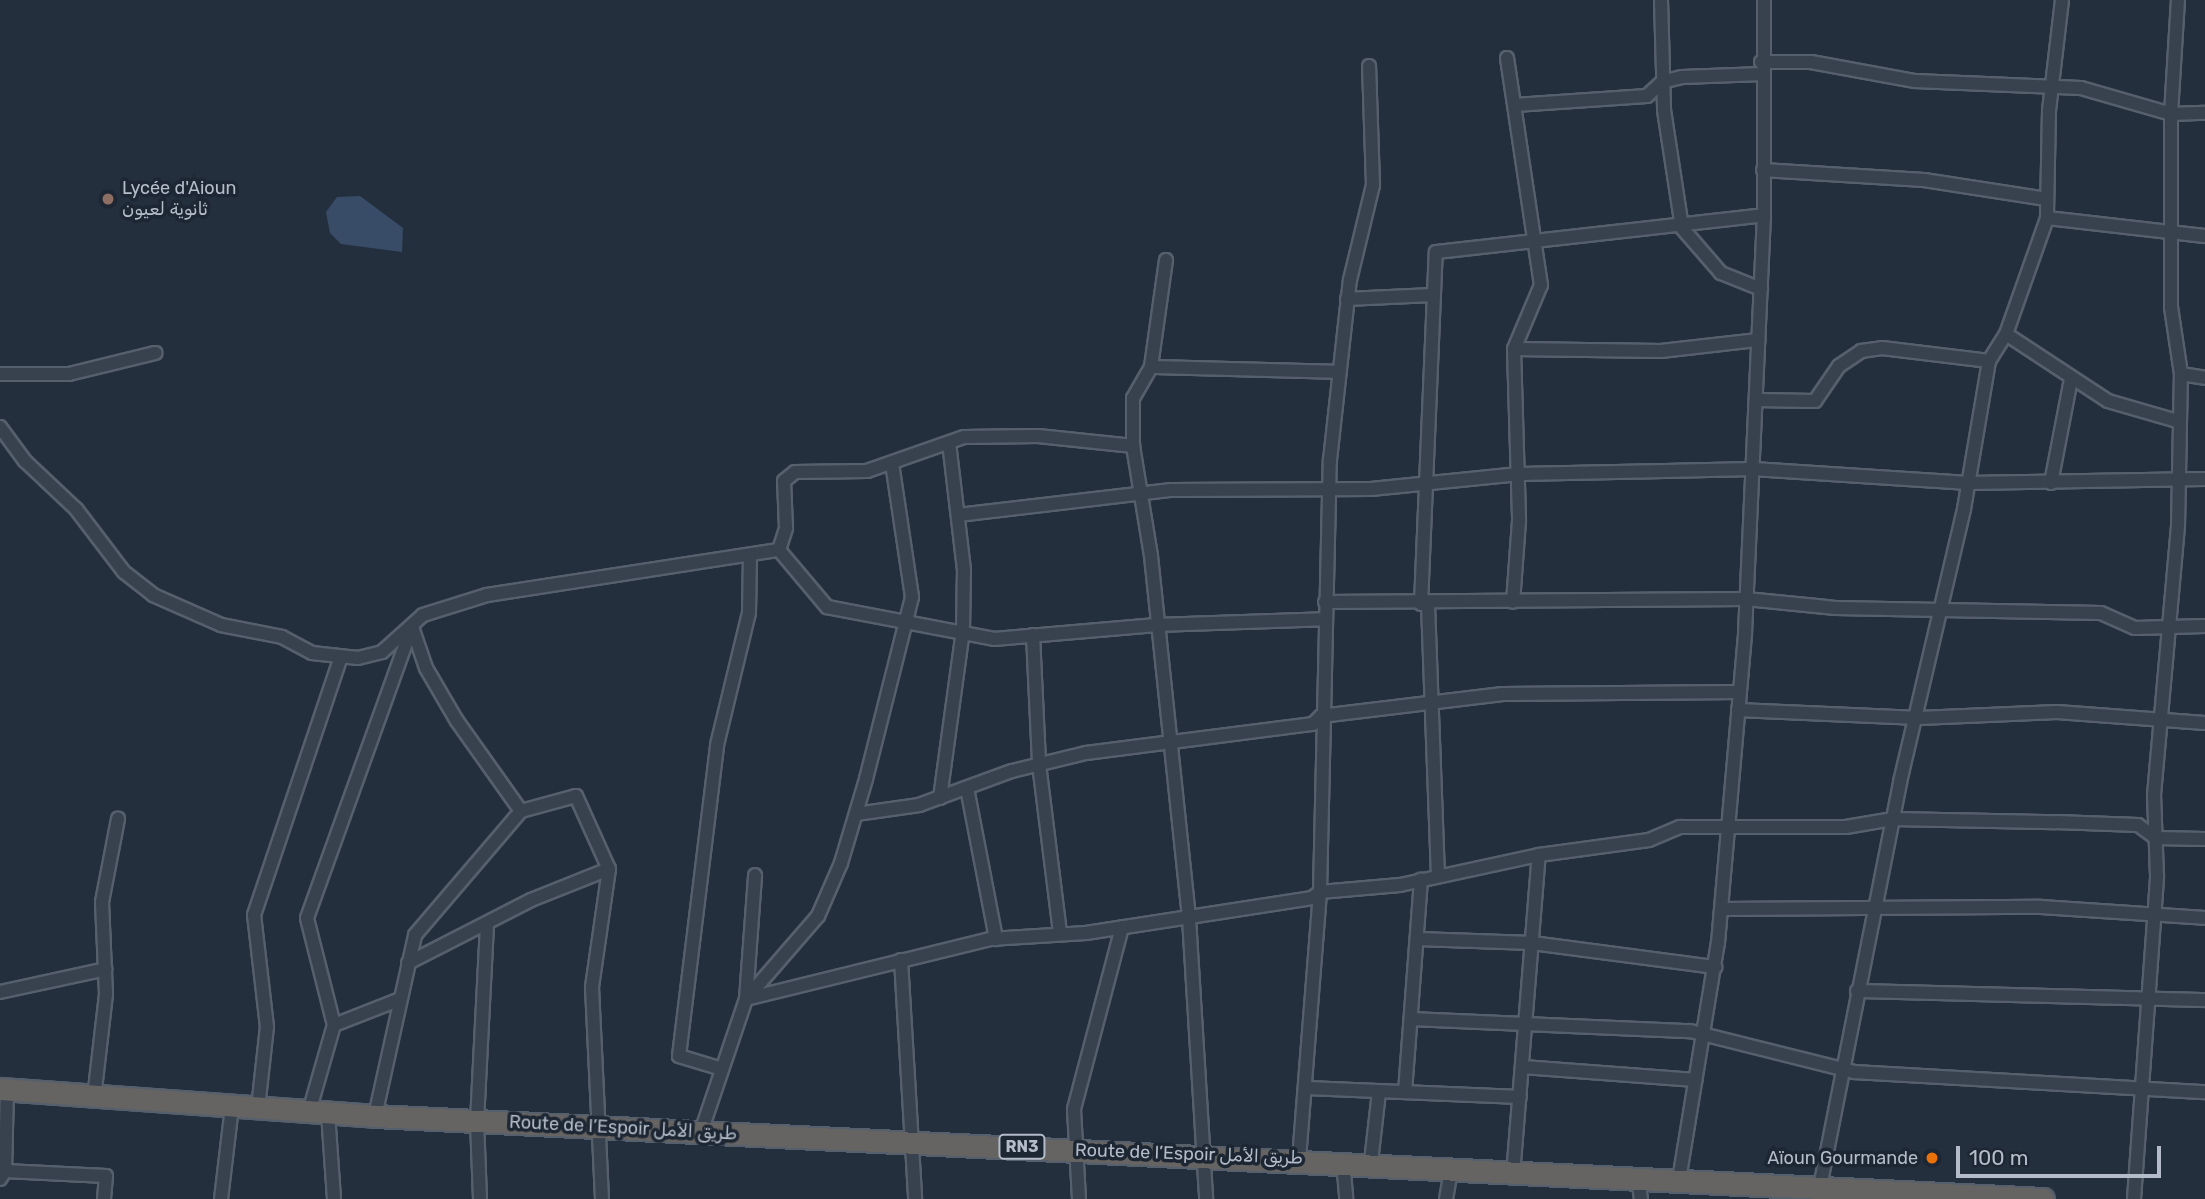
<!DOCTYPE html>
<html>
<head>
<meta charset="utf-8">
<style>
	body { margin:0 }
	#map { position:relative; width:2205px; height:1199px; overflow:hidden; background:#242f3e; font-family:Rubik,"Noto Naskh Arabic",sans-serif }
	div>[style] { position:absolute }
	.water>* { inset:0; background:#394c67 }
	.roads { filter:drop-shadow(2px 0 #565f6c) drop-shadow(-2px 0 #565f6c) drop-shadow(0 2px #565f6c) drop-shadow(0 -2px #565f6c) }
	.minor>* { height:12px; margin:-6px; padding:0 6px; transform-origin:6px; border-radius:6px; background:#38414e }
	.trunk>* { height:21px; margin:-10.5px; padding:0 10.5px; transform-origin:10.5px; border-radius:10.5px; background:#656462 }
	.dots>* { width:19px; height:19px; translate:-50% -50%; box-sizing:border-box; border:4px solid #1d2633; border-radius:50% }
	span { translate:-50% -50%; white-space:nowrap; text-align:center; line-height:1.15; -webkit-text-stroke:7px #1d2633; paint-order:stroke }
	.shield-label span { padding:2px 5px; background:#1d2633; border:2px solid; border-radius:5px; -webkit-text-stroke-width:0 }
	.shield-label { font-size:16px; color:#b4bcc9; font-weight:700 }
	.poi-label { font-size:18px; color:#b4bcc9 }
	.left { translate:0 -50%; text-align:left }
	.right { translate:-100% -50%; text-align:right }
	.street-label { font-size:18px; color:#b4bcc9 }
	.scale { position:absolute; left:1956px; top:1146px; width:205px; height:32px; box-sizing:border-box; border:4px solid #b4bcc9; border-top:0; padding-left:9px; font-size:21px; line-height:24px; white-space:nowrap; color:#b4bcc9; -webkit-text-stroke:5px #1d2633; paint-order:stroke }
</style>
</head>
<body>
<div id="map">
	<div class="water">
		<div style="clip-path:polygon(360px 196px,403px 228px,402px 252px,341px 244px,330px 233px,326px 212px,337px 197px)"></div>
	</div>
	<div class="roads">
		<div class="minor">
			<div style="left:1661px;top:0;width:110px;rotate:88.4deg"></div>
			<div style="left:1664px;top:110px;width:119px;rotate:81.3deg"></div>
			<div style="left:1682px;top:228px;width:60px;rotate:49.1deg"></div>
			<div style="left:1721px;top:273px;width:43px;rotate:21.8deg"></div>
			<div style="left:2062px;top:0;width:111px;rotate:96.7deg"></div>
			<div style="left:2049px;top:110px;width:108px;rotate:91.1deg"></div>
			<div style="left:2047px;top:218px;width:159px;rotate:6.5deg"></div>
			<div style="left:1507px;top:58px;width:230px;rotate:81.5deg"></div>
			<div style="left:1541px;top:285px;width:69px;rotate:112.9deg"></div>
			<div style="left:1514px;top:349px;width:172px;rotate:88.3deg"></div>
			<div style="left:1519px;top:521px;width:81px;rotate:94.2deg"></div>
			<div style="left:1761px;top:62px;width:50px"></div>
			<div style="left:1811px;top:62px;width:106px;rotate:10.4deg"></div>
			<div style="left:1915px;top:81px;width:166px;rotate:2.4deg"></div>
			<div style="left:2081px;top:88px;width:94px;rotate:16.1deg"></div>
			<div style="left:2171px;top:114px;width:34px;rotate:-2deg"></div>
			<div style="left:1515px;top:105px;width:132px;rotate:-3.9deg"></div>
			<div style="left:1647px;top:96px;width:21px;rotate:-43deg"></div>
			<div style="left:1662px;top:82px;width:21px;rotate:-14deg"></div>
			<div style="left:1682px;top:77px;width:80px;rotate:-2.1deg"></div>
			<div style="left:1763px;top:170px;width:161px;rotate:3.6deg"></div>
			<div style="left:1924px;top:180px;width:124px;rotate:8.8deg"></div>
			<div style="left:1166px;top:260px;width:108px;rotate:98deg"></div>
			<div style="left:1151px;top:367px;width:36px;rotate:120deg"></div>
			<div style="left:1133px;top:398px;width:48px;rotate:90deg"></div>
			<div style="left:1133px;top:446px;width:111px;rotate:80.7deg"></div>
			<div style="left:1151px;top:556px;width:364px;rotate:84deg"></div>
			<div style="left:1189px;top:918px;width:282px;rotate:86.5deg"></div>
			<div style="left:1347px;top:299px;width:85px;rotate:-2.7deg"></div>
			<div style="left:2006px;top:334px;width:122px;rotate:33.3deg"></div>
			<div style="left:2108px;top:401px;width:72px;rotate:16.2deg"></div>
			<div style="left:1514px;top:349px;width:147px;rotate:0.8deg"></div>
			<div style="left:1661px;top:351px;width:98px;rotate:-6.5deg"></div>
			<div style="left:1151px;top:367px;width:186px;rotate:1.5deg"></div>
			<div style="left:0;top:374px;width:69px"></div>
			<div style="left:69px;top:374px;width:89px;rotate:-13.7deg"></div>
			<div style="left:2181px;top:374px;width:24px;rotate:9deg"></div>
			<div style="left:1756px;top:400px;width:59px;rotate:1deg"></div>
			<div style="left:1815px;top:401px;width:42px;rotate:-55.6deg"></div>
			<div style="left:1839px;top:366px;width:27px;rotate:-34deg"></div>
			<div style="left:1861px;top:351px;width:21px;rotate:-8deg"></div>
			<div style="left:1882px;top:348px;width:108px;rotate:6.9deg"></div>
			<div style="left:0;top:427px;width:42px;rotate:53.7deg"></div>
			<div style="left:25px;top:461px;width:70px;rotate:43.3deg"></div>
			<div style="left:76px;top:509px;width:79px;rotate:52.7deg"></div>
			<div style="left:124px;top:572px;width:37px;rotate:38deg"></div>
			<div style="left:153px;top:595px;width:74px;rotate:23.8deg"></div>
			<div style="left:221px;top:625px;width:62px;rotate:11.1deg"></div>
			<div style="left:282px;top:637px;width:34px;rotate:28deg"></div>
			<div style="left:312px;top:653px;width:46px;rotate:6.2deg"></div>
			<div style="left:358px;top:658px;width:25px;rotate:-14deg"></div>
			<div style="left:382px;top:652px;width:55px;rotate:-42.1deg"></div>
			<div style="left:423px;top:615px;width:67px;rotate:-17.4deg"></div>
			<div style="left:487px;top:595px;width:295px;rotate:-8.8deg"></div>
			<div style="left:779px;top:550px;width:23px;rotate:-72deg"></div>
			<div style="left:786px;top:528px;width:47px;rotate:-92.4deg"></div>
			<div style="left:784px;top:481px;width:14px;rotate:-39deg"></div>
			<div style="left:795px;top:472px;width:72px;rotate:-0.8deg"></div>
			<div style="left:867px;top:471px;width:103px;rotate:-19.3deg"></div>
			<div style="left:964px;top:437px;width:74px;rotate:-0.8deg"></div>
			<div style="left:1038px;top:436px;width:96px;rotate:6deg"></div>
			<div style="left:2051px;top:483px;width:106px;rotate:-79.1deg"></div>
			<div style="left:958px;top:515px;width:215px;rotate:-6.7deg"></div>
			<div style="left:1172px;top:490px;width:199px;rotate:-0.3deg"></div>
			<div style="left:1371px;top:489px;width:149px;rotate:-5.8deg"></div>
			<div style="left:1519px;top:474px;width:234px;rotate:-1.2deg"></div>
			<div style="left:1753px;top:469px;width:216px;rotate:3.7deg"></div>
			<div style="left:1969px;top:483px;width:236px;rotate:-1deg"></div>
			<div style="left:779px;top:550px;width:75px;rotate:49.9deg"></div>
			<div style="left:827px;top:607px;width:170px;rotate:10.8deg"></div>
			<div style="left:994px;top:639px;width:163px;rotate:-4.9deg"></div>
			<div style="left:1156px;top:625px;width:168px;rotate:-2deg"></div>
			<div style="left:1325px;top:602px;width:421px;rotate:-0.4deg"></div>
			<div style="left:1746px;top:599px;width:90px;rotate:5.7deg"></div>
			<div style="left:1836px;top:608px;width:265px;rotate:1.1deg"></div>
			<div style="left:2101px;top:613px;width:37px;rotate:24deg"></div>
			<div style="left:2135px;top:628px;width:70px;rotate:-1.6deg"></div>
			<div style="left:1421px;top:604px;width:352px;rotate:-87.6deg"></div>
			<div style="left:1436px;top:252px;width:330px;rotate:-6.4deg"></div>
			<div style="left:1428px;top:604px;width:272px;rotate:87.9deg"></div>
			<div style="left:412px;top:627px;width:43px;rotate:71.1deg"></div>
			<div style="left:426px;top:668px;width:61px;rotate:59.7deg"></div>
			<div style="left:457px;top:721px;width:110px;rotate:54.6deg"></div>
			<div style="left:1033px;top:635px;width:129px;rotate:87.3deg"></div>
			<div style="left:1039px;top:764px;width:169px;rotate:82.9deg"></div>
			<div style="left:1738px;top:710px;width:181px;rotate:2.5deg"></div>
			<div style="left:1919px;top:718px;width:138px;rotate:-2.5deg"></div>
			<div style="left:2057px;top:712px;width:148px;rotate:4.3deg"></div>
			<div style="left:967px;top:788px;width:154px;rotate:79.1deg"></div>
			<div style="left:940px;top:798px;width:169px;rotate:-82.2deg"></div>
			<div style="left:963px;top:631px;width:61px;rotate:-89.1deg"></div>
			<div style="left:964px;top:570px;width:128px;rotate:-96.7deg"></div>
			<div style="left:856px;top:814px;width:64px;rotate:-8.1deg"></div>
			<div style="left:919px;top:805px;width:99px;rotate:-20.1deg"></div>
			<div style="left:1012px;top:771px;width:76px;rotate:-13.7deg"></div>
			<div style="left:1086px;top:753px;width:229px;rotate:-7.3deg"></div>
			<div style="left:1313px;top:724px;width:11px;rotate:-45deg"></div>
			<div style="left:1321px;top:716px;width:183px;rotate:-6.9deg"></div>
			<div style="left:1503px;top:694px;width:236px;rotate:-0.5deg"></div>
			<div style="left:1721px;top:909px;width:320px;rotate:-0.4deg"></div>
			<div style="left:2041px;top:907px;width:164px;rotate:3.8deg"></div>
			<div style="left:1418px;top:939px;width:114px;rotate:2deg"></div>
			<div style="left:1532px;top:943px;width:185px;rotate:7.5deg"></div>
			<div style="left:901px;top:960px;width:239px;rotate:86.6deg"></div>
			<div style="left:408px;top:963px;width:138px;rotate:-27.1deg"></div>
			<div style="left:531px;top:900px;width:84px;rotate:-21.7deg"></div>
			<div style="left:1857px;top:991px;width:348px;rotate:1.5deg"></div>
			<div style="left:0;top:992px;width:108px;rotate:-12.2deg"></div>
			<div style="left:746px;top:999px;width:251px;rotate:-13.8deg"></div>
			<div style="left:990px;top:939px;width:96px;rotate:-3.6deg"></div>
			<div style="left:1086px;top:933px;width:229px;rotate:-8.8deg"></div>
			<div style="left:1312px;top:898px;width:10px;rotate:-37deg"></div>
			<div style="left:1320px;top:892px;width:80px;rotate:-5deg"></div>
			<div style="left:1400px;top:885px;width:142px;rotate:-12.2deg"></div>
			<div style="left:1539px;top:855px;width:111px;rotate:-7.8deg"></div>
			<div style="left:1649px;top:840px;width:34px;rotate:-23deg"></div>
			<div style="left:1680px;top:827px;width:166px"></div>
			<div style="left:1846px;top:827px;width:48px;rotate:-9.7deg"></div>
			<div style="left:1893px;top:819px;width:163px;rotate:1.1deg"></div>
			<div style="left:2056px;top:822px;width:82px;rotate:2.1deg"></div>
			<div style="left:2138px;top:825px;width:22px;rotate:36deg"></div>
			<div style="left:2156px;top:838px;width:49px;rotate:1.2deg"></div>
			<div style="left:746px;top:999px;width:110px;rotate:-49.1deg"></div>
			<div style="left:818px;top:916px;width:58px;rotate:-66.5deg"></div>
			<div style="left:841px;top:863px;width:88px;rotate:-73.4deg"></div>
			<div style="left:866px;top:779px;width:188px;rotate:-75.8deg"></div>
			<div style="left:912px;top:597px;width:135px;rotate:-98.5deg"></div>
			<div style="left:1411px;top:1019px;width:279px;rotate:2.5deg"></div>
			<div style="left:1690px;top:1031px;width:169px;rotate:14deg"></div>
			<div style="left:1854px;top:1072px;width:352px;rotate:3.3deg"></div>
			<div style="left:334px;top:1025px;width:69px;rotate:-21.3deg"></div>
			<div style="left:1523px;top:1067px;width:173px;rotate:4.3deg"></div>
			<div style="left:722px;top:1069px;width:45px;rotate:-163.2deg"></div>
			<div style="left:679px;top:1056px;width:313px;rotate:-83deg"></div>
			<div style="left:717px;top:745px;width:136px;rotate:-76.4deg"></div>
			<div style="left:749px;top:613px;width:58px;rotate:-89deg"></div>
			<div style="left:1307px;top:1088px;width:213px;rotate:2.4deg"></div>
			<div style="left:1405px;top:1092px;width:213px;rotate:-85.7deg"></div>
			<div style="left:94px;top:1098px;width:105px;rotate:-83.4deg"></div>
			<div style="left:106px;top:994px;width:92px;rotate:-92.5deg"></div>
			<div style="left:102px;top:902px;width:85px;rotate:-79.1deg"></div>
			<div style="left:258px;top:1108px;width:81px;rotate:-83.7deg"></div>
			<div style="left:267px;top:1027px;width:113px;rotate:-96.6deg"></div>
			<div style="left:254px;top:915px;width:273px;rotate:-71.4deg"></div>
			<div style="left:309px;top:1112px;width:91px;rotate:-74deg"></div>
			<div style="left:334px;top:1025px;width:110px;rotate:-104.2deg"></div>
			<div style="left:307px;top:918px;width:309px;rotate:-70.2deg"></div>
			<div style="left:328px;top:1113px;width:86px;rotate:86deg"></div>
			<div style="left:375px;top:1116px;width:185px;rotate:-77.5deg"></div>
			<div style="left:415px;top:935px;width:163px;rotate:-49.5deg"></div>
			<div style="left:521px;top:811px;width:57px;rotate:-15.3deg"></div>
			<div style="left:576px;top:796px;width:80px;rotate:65.7deg"></div>
			<div style="left:609px;top:869px;width:119px;rotate:98.2deg"></div>
			<div style="left:592px;top:987px;width:212px;rotate:87.3deg"></div>
			<div style="left:701px;top:1132px;width:140px;rotate:-71.3deg"></div>
			<div style="left:746px;top:999px;width:124px;rotate:-85.8deg"></div>
			<div style="left:1299px;top:1159px;width:268px;rotate:-85.5deg"></div>
			<div style="left:1320px;top:892px;width:432px;rotate:-88.7deg"></div>
			<div style="left:1330px;top:460px;width:181px;rotate:-83.7deg"></div>
			<div style="left:1350px;top:280px;width:98px;rotate:-76.4deg"></div>
			<div style="left:1373px;top:185px;width:119px;rotate:-91.9deg"></div>
			<div style="left:1343px;top:1161px;width:38px;rotate:85deg"></div>
			<div style="left:1371px;top:1162px;width:70px;rotate:-83.5deg"></div>
			<div style="left:5px;top:1171px;width:81px;rotate:-88.6deg"></div>
			<div style="left:1513px;top:1175px;width:321px;rotate:-85.4deg"></div>
			<div style="left:1638px;top:1178px;width:21px;rotate:82deg"></div>
			<div style="left:0;top:1179px;width:9px;rotate:-58deg"></div>
			<div style="left:5px;top:1171px;width:101px;rotate:2.8deg"></div>
			<div style="left:106px;top:1176px;width:23px;rotate:95deg"></div>
			<div style="left:1679px;top:1180px;width:240px;rotate:-80.7deg"></div>
			<div style="left:1718px;top:943px;width:311px;rotate:-85deg"></div>
			<div style="left:1745px;top:633px;width:418px;rotate:-87.4deg"></div>
			<div style="left:1764px;top:215px;width:215px;rotate:-90deg"></div>
			<div style="left:1820px;top:1187px;width:413px;rotate:-78.8deg"></div>
			<div style="left:1900px;top:782px;width:280px;rotate:-76.8deg"></div>
			<div style="left:1964px;top:509px;width:150px;rotate:-80.4deg"></div>
			<div style="left:1989px;top:361px;width:32px;rotate:-58deg"></div>
			<div style="left:2006px;top:334px;width:123px;rotate:-70.5deg"></div>
			<div style="left:221px;top:1199px;width:93px;rotate:-83.2deg"></div>
			<div style="left:480px;top:1199px;width:77px;rotate:-92.2deg"></div>
			<div style="left:477px;top:1122px;width:195px;rotate:-87.1deg"></div>
			<div style="left:1079px;top:1199px;width:90px;rotate:-93.2deg"></div>
			<div style="left:1074px;top:1109px;width:188px;rotate:-75.2deg"></div>
			<div style="left:1446px;top:1199px;width:28px;rotate:-80deg"></div>
			<div style="left:2134px;top:1199px;width:324px;rotate:-85.9deg"></div>
			<div style="left:2157px;top:876px;width:81px;rotate:-92.1deg"></div>
			<div style="left:2154px;top:795px;width:269px;rotate:-84.9deg"></div>
			<div style="left:2178px;top:527px;width:153px;rotate:-88.9deg"></div>
			<div style="left:2181px;top:374px;width:68px;rotate:-98.5deg"></div>
			<div style="left:2171px;top:307px;width:193px;rotate:-90deg"></div>
			<div style="left:2171px;top:114px;width:114px;rotate:-86.5deg"></div>
		</div>
		<div class="trunk">
			<div style="left:0;top:1089px;width:376px;rotate:4.1deg"></div>
			<div style="left:375px;top:1116px;width:1670px;rotate:2.85deg"></div>
		</div>
	</div>
	<div class="dots">
		<div style="left:108px;top:199px;background:#8d6e63"></div>
		<div style="left:1932px;top:1158px;background:#e8710a"></div>
	</div>
	<div class="shield-label">
		<span style="left:1022px;top:1147px">RN3</span>
	</div>
	<div class="poi-label">
		<span class="left" style="left:122px;top:199px">Lycée d'Aioun<br>ثانوية لعيون</span>
		<span class="right" style="left:1918px;top:1158px">Aïoun Gourmande</span>
	</div>
	<div class="street-label">
		<span style="left:623px;top:1128px;rotate:3deg">Route de l’Espoir طريق الأمل</span>
		<span style="left:1189px;top:1154px;rotate:2deg">Route de l’Espoir طريق الأمل</span>
	</div>
	<div class="scale">100 m</div>
</div>
</body>
</html>
